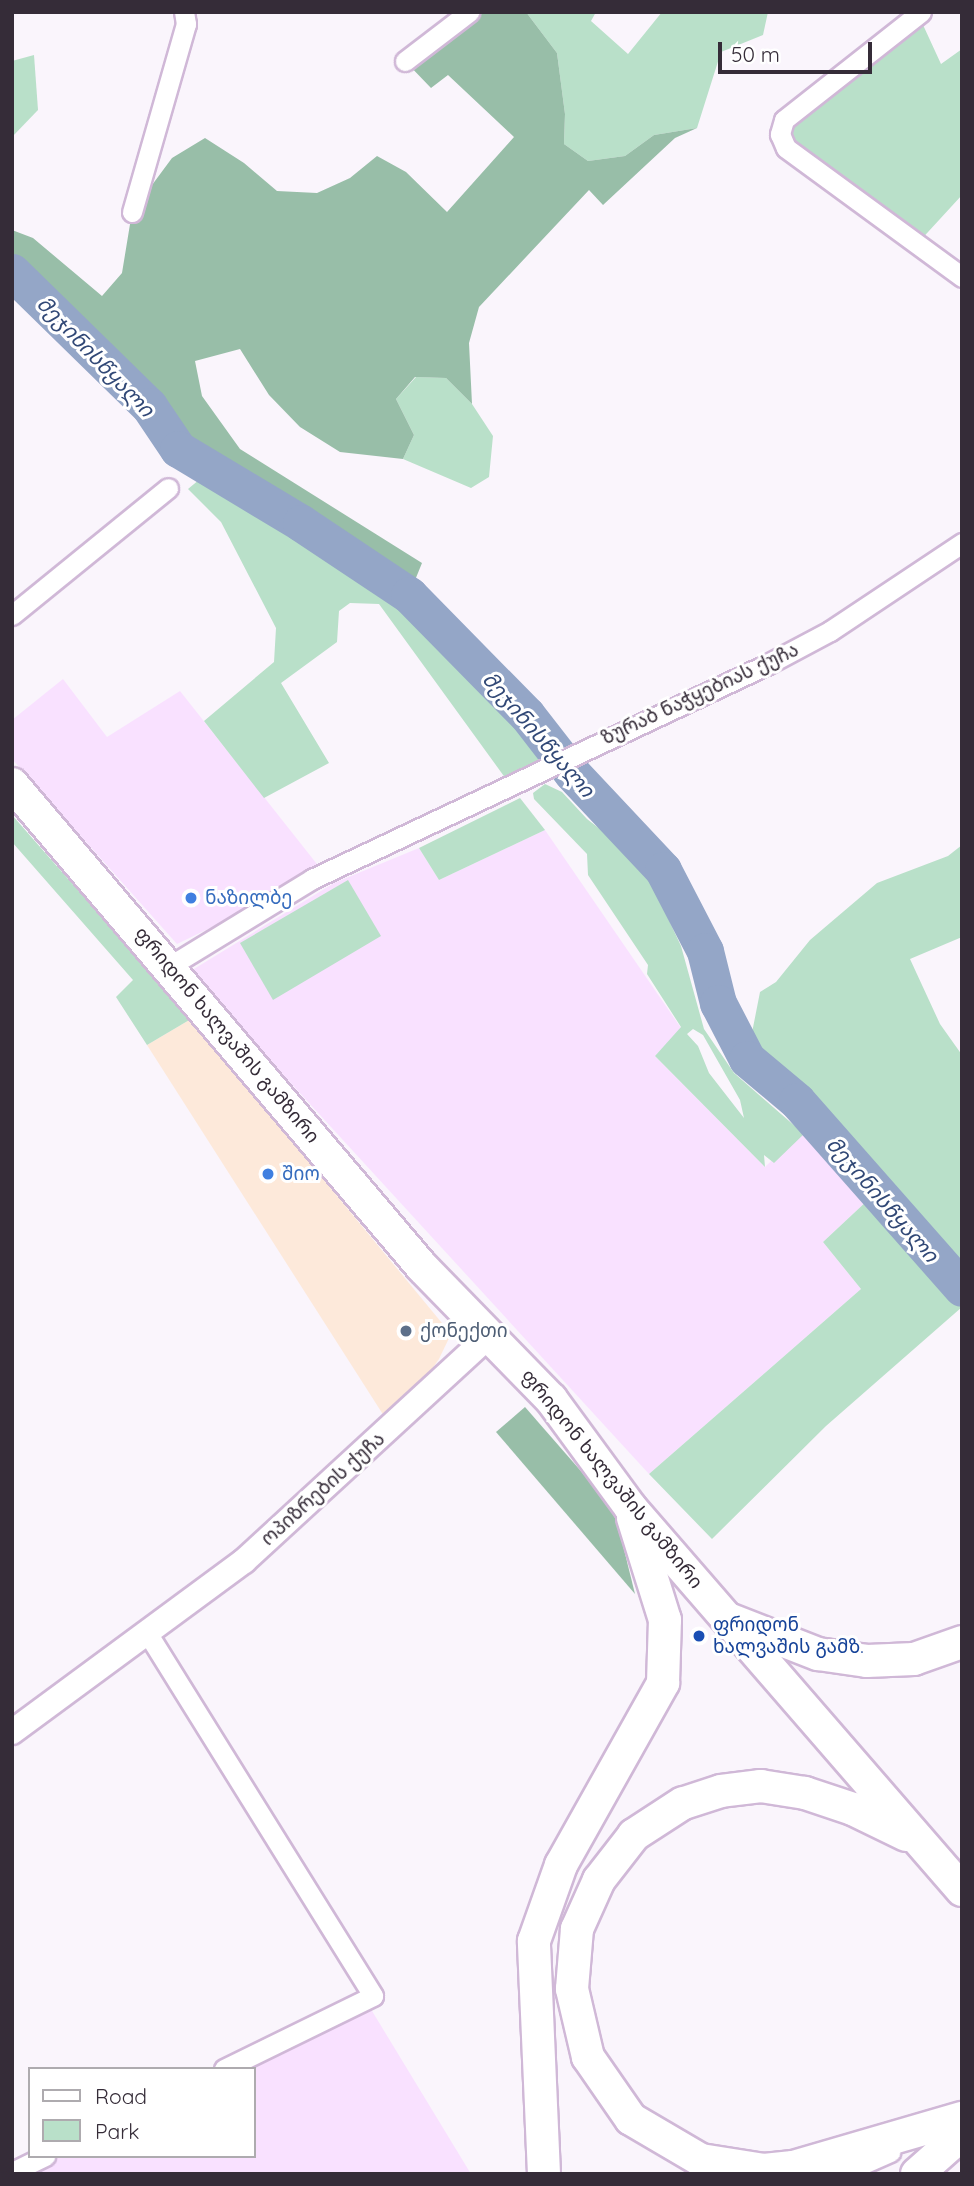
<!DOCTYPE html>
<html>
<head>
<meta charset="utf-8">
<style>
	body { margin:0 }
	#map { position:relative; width:974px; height:2186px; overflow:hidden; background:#faf5fc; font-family:Quicksand,"Noto Sans Georgian",sans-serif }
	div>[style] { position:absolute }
	.commercial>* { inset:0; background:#fde9da }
	.built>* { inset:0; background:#f9e1ff }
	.green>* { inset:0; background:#b9e0c9 }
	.forest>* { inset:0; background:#98bea8 }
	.river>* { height:37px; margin:-18.5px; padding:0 18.5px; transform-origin:18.5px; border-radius:18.5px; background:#94a6c7 }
	.roads { filter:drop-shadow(2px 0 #d0b8d7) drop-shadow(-2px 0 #d0b8d7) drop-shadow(0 2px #d0b8d7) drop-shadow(0 -2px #d0b8d7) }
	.minor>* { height:19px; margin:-9.5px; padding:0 9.5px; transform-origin:9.5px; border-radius:9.5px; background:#fff }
	.tertiary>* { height:24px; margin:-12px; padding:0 12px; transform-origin:12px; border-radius:12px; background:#fff }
	.trunk>* { height:32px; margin:-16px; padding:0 16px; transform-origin:16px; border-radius:16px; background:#fff }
	.dots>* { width:19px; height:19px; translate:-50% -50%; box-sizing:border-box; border:4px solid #fff; border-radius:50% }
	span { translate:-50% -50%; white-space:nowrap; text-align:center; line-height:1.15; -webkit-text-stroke:6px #fff; paint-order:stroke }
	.street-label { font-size:19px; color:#352c38 }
	.shop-label { font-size:19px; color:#366cbe }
	.left { translate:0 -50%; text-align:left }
	.service-label { font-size:19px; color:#4e5e75 }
	.transit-label { font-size:19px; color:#164399 }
	.water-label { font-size:21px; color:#314876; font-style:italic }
	.frame { position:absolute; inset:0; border:14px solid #352c38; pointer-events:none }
	.legend { position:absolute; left:28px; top:2067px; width:228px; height:91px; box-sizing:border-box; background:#fff; border:2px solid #aeabaf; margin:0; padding:9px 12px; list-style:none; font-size:21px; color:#352c38 }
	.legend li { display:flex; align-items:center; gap:14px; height:35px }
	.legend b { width:35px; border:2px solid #aeabaf }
	.scale { position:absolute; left:718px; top:42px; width:154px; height:32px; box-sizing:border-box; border:4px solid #352c38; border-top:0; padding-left:9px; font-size:21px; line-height:24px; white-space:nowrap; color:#352c38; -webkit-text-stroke:5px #fff; paint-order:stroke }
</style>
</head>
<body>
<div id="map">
	<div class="commercial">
		<div style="clip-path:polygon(191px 1019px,451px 1334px,439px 1359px,391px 1427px,147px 1045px)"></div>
	</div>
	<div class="built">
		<div style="clip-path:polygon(63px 679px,107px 737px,180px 691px,324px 873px,177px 944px,12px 759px,12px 720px)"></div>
		<div style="clip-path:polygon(545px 830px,681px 1028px,655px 1056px,765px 1167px,804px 1129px,869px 1199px,823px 1242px,861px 1289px,649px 1474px,189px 972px,334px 883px,419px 848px,439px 880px)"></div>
		<div style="clip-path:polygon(369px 2006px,471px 2174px,27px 2174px,62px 2156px,254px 2156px,254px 2069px,241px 2069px)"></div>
	</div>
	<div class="green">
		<div style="clip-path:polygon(526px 12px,596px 12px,591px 21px,628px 54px,662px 12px,768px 12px,763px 35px,721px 52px,697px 128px,654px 135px,625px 156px,588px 161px,564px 144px,565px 114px,557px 53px)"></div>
		<div style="clip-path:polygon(918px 14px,941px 64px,962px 49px,962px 195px,917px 244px,786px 148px,784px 120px)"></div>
		<div style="clip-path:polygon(34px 55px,38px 110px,12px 137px,12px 61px)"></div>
		<div style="clip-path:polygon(416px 377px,446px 378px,472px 404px,493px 436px,489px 477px,471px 488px,403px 459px,414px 435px,396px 399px)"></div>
		<div style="clip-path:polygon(212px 469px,409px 595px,399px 599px,544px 759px,506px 779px,379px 604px,350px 603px,339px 611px,337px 642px,281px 683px,329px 763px,264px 798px,204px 721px,274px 662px,276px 628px,221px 522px,188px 489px)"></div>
		<div style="clip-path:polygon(evenodd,545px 784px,562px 792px,587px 819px,641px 861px,681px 946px,704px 1029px,734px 1073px,804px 1134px,774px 1163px,764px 1155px,765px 1167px,655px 1056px,681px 1027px,647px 974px,648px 965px,588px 875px,587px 854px,534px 799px,533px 793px,545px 784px,693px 1029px,703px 1035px,740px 1100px,744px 1118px,709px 1073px,698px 1046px,687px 1034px,693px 1029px)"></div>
		<div style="clip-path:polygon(520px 798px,545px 830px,439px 880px,419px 848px)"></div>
		<div style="clip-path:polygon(12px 815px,191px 1019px,147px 1045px,116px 997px,133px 980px,12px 842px)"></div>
		<div style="clip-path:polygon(962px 845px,962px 937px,910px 959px,940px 1024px,962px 1055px,962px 1277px,819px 1112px,749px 1048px,760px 992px,776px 982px,810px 940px,877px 883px,948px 856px)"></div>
		<div style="clip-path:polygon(348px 880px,381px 936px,273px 1000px,240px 943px)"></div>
		<div style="clip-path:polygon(869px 1199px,907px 1231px,962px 1307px,826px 1426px,712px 1539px,649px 1474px,861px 1289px,823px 1242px)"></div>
	</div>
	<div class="forest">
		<div style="clip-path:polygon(469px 12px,526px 12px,557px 53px,565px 114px,564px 144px,588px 161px,625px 156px,654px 135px,697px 128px,675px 138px,603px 205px,589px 190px,479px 307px,469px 343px,472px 404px,446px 378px,415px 377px,396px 399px,414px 435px,403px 459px,340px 452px,300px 427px,269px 395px,240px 349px,195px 361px,202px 396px,240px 449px,422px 563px,409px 595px,301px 523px,178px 449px,149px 406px,12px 272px,12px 230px,33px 238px,102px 296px,122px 273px,132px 212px,172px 158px,205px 138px,244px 163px,277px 191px,317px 193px,350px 178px,377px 156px,406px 172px,447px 212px,514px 137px,448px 75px,431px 88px,405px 61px)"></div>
		<div style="clip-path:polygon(525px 1407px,614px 1509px,635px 1594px,496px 1432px)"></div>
	</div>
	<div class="river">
		<div style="left:12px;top:272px;width:192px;rotate:44.4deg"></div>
		<div style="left:149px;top:406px;width:52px;rotate:56deg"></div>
		<div style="left:178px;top:449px;width:144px;rotate:31deg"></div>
		<div style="left:301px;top:523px;width:130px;rotate:33.7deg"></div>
		<div style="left:409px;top:595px;width:168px;rotate:45.5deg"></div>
		<div style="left:527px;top:715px;width:73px;rotate:52.2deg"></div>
		<div style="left:572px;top:773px;width:133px;rotate:46.8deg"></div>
		<div style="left:663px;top:870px;width:91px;rotate:62.6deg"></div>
		<div style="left:705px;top:951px;width:54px;rotate:76deg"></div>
		<div style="left:718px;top:1003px;width:63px;rotate:62.6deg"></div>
		<div style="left:747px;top:1059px;width:65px;rotate:40deg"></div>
		<div style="left:797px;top:1101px;width:249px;rotate:48.6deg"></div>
	</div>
	<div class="roads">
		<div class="minor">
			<div style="left:921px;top:12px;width:174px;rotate:141.8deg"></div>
			<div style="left:784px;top:120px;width:15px;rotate:106deg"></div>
			<div style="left:780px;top:134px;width:15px;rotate:67deg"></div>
			<div style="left:786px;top:148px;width:218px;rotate:36.2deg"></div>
			<div style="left:405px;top:61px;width:81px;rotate:-37.4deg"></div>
			<div style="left:132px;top:212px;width:196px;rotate:-74deg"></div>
			<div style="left:186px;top:24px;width:12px;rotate:-99deg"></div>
			<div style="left:12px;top:615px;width:201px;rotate:-39.1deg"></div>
			<div style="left:170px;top:966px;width:167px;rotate:-31.5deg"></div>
			<div style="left:312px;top:879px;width:504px;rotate:-25.24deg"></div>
			<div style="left:768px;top:664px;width:70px;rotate:-28deg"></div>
			<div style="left:830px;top:631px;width:159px;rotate:-33.7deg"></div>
			<div style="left:148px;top:1634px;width:426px;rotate:58.1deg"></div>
			<div style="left:373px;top:1996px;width:166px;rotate:153.9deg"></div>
			<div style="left:12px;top:2172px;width:37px;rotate:-26deg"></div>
			<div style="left:840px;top:2174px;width:55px;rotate:-23.7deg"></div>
		</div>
		<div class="tertiary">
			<div style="left:12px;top:1732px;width:288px;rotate:-36.4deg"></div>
			<div style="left:244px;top:1561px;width:334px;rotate:-42.6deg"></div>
		</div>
		<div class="trunk">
			<div style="left:12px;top:784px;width:634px;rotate:49.67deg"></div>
			<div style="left:422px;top:1267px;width:185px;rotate:45.7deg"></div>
			<div style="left:551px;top:1399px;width:134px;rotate:53.8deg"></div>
			<div style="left:630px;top:1507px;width:507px;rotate:49.08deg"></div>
			<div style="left:728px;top:1619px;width:97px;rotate:21.3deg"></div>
			<div style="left:818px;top:1654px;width:49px;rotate:8.1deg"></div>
			<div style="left:867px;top:1661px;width:47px;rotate:-2.4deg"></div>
			<div style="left:914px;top:1659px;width:51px;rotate:-19.5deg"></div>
			<div style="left:906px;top:1835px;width:59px;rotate:-153.9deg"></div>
			<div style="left:853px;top:1809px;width:51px;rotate:-161.6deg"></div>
			<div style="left:805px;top:1793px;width:45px;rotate:-171deg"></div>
			<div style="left:761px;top:1786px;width:40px;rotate:172.9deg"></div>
			<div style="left:721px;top:1791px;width:40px;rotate:162deg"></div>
			<div style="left:683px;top:1803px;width:59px;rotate:146.9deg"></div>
			<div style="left:634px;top:1835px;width:57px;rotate:127.9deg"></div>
			<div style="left:599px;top:1880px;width:54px;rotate:114.2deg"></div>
			<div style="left:577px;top:1929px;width:60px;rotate:94.8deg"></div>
			<div style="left:572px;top:1989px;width:70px;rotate:76.8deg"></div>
			<div style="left:588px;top:2057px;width:75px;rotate:55.3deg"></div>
			<div style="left:631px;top:2119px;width:81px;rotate:30.4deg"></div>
			<div style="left:701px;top:2160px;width:64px;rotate:9deg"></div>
			<div style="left:764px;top:2170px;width:29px;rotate:-6deg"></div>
			<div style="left:793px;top:2167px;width:176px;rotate:-16.2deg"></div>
			<div style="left:544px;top:2174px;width:233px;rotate:-92.5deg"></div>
			<div style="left:534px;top:1941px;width:81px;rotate:-70.4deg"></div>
			<div style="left:561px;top:1865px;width:209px;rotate:-60.7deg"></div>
			<div style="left:663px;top:1683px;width:63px;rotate:-88.2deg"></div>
			<div style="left:665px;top:1620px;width:107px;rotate:-107.4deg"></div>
			<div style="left:917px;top:2174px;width:60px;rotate:-41.6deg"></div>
		</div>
	</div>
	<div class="dots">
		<div style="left:191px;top:898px;background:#3f7fe0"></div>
		<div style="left:268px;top:1174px;background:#3f7fe0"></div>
		<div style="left:406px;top:1331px;background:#5c6f8a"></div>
		<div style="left:699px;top:1636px;background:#1a4fb4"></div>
	</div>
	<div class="street-label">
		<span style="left:700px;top:694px;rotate:-25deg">ზურაბ ნაჭყებიას ქუჩა</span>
		<span style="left:227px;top:1035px;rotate:50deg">ფრიდონ ხალვაშის გამზირი</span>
		<span style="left:612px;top:1479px;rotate:51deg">ფრიდონ ხალვაშის გამზირი</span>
		<span style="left:323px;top:1489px;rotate:-42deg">ოპიზრების ქუჩა</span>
	</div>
	<div class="shop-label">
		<span class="left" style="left:205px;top:898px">ნაზილბე</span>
		<span class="left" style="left:282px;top:1174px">შიო</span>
	</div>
	<div class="service-label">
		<span class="left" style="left:420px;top:1331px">ქონექთი</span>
	</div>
	<div class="transit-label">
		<span class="left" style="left:713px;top:1636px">ფრიდონ<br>ხალვაშის გამზ.</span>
	</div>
	<div class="water-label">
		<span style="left:96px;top:356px;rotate:46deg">მეჯინისწყალი</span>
		<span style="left:539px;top:734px;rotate:49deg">მეჯინისწყალი</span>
		<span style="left:883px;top:1199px;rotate:49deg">მეჯინისწყალი</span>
	</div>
	<div class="frame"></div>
	<ul class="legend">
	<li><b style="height:9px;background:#fff"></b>Road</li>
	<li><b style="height:19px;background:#b9e0c9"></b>Park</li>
	</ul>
	<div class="scale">50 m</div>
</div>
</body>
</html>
